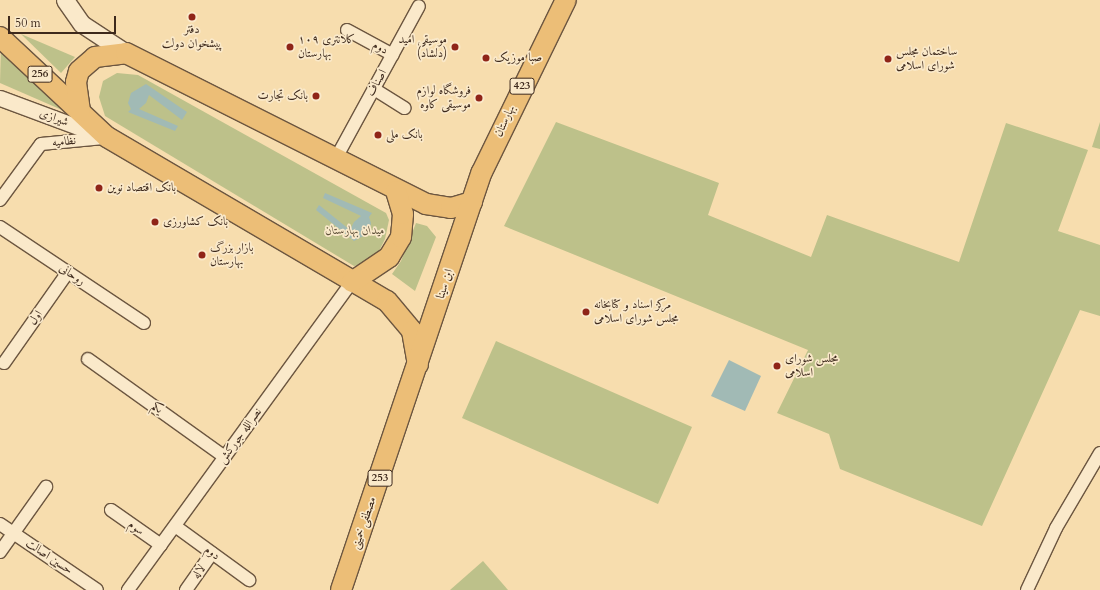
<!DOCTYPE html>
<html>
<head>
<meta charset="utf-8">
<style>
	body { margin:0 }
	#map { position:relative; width:1100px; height:590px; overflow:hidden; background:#f7ddae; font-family:Cardo,Amiri,serif }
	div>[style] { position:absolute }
	.green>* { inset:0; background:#bdc18a }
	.water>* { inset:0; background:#a1bab5 }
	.roads { filter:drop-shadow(1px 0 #6c5640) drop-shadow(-1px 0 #6c5640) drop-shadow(0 1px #6c5640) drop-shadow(0 -1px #6c5640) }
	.minor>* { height:12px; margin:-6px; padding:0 6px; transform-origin:6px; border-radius:6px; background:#fae9ca }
	.tertiary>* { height:15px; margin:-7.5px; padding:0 7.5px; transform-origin:7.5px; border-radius:7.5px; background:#fae9ca }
	.secondary>* { height:17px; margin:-8.5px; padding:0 8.5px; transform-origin:8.5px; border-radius:8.5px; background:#fae9ca }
	.primary>* { height:20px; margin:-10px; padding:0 10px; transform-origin:10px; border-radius:10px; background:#ecbe77 }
	.dots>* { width:11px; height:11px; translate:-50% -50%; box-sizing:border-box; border:2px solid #fae9ca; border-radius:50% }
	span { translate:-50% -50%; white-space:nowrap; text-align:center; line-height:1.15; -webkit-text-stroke:3.5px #fae9ca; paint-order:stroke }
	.shield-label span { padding:1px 3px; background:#fae9ca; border:1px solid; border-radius:3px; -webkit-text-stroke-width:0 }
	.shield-label { font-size:11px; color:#3d291c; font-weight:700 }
	.poi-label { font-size:12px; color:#3d291c }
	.left { translate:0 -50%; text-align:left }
	.right { translate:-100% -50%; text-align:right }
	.street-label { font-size:12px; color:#3d291c }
	.park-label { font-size:12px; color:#5d4f38; font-style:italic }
	.scale { position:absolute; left:8px; top:16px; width:108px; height:18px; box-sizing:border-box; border:2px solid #3d291c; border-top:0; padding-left:5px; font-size:12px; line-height:14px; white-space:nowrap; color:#3d291c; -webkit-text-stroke:3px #fae9ca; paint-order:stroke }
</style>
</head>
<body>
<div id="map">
	<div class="green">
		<div style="clip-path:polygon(21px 34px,75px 57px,61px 73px)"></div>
		<div style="clip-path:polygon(1px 45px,62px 110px,0 83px)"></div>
		<div style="clip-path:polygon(117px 73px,138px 75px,386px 213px,389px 220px,385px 239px,378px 253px,365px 264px,354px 266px,105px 116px,99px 97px,103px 81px)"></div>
		<div style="clip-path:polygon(556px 122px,719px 183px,708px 215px,811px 257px,827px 215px,959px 262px,1006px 123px,1088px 150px,1058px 231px,1100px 245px,1100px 316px,1080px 310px,982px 526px,840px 469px,829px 434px,777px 413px,808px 350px,504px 226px)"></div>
		<div style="clip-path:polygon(1100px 122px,1100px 149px,1092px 147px)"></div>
		<div style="clip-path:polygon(416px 223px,427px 226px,436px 237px,415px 291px,392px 274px,401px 261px)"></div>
		<div style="clip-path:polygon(496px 341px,692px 427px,658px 504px,462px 418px)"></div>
		<div style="clip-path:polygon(483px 561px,508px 590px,450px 590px)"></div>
	</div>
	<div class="water">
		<div style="clip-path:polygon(146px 84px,187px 112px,182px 120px,149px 95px,146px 103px,139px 109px,178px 126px,175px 131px,128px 112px,131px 109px,128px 103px,131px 93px)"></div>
		<div style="clip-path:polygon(325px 193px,372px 213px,369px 217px,371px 223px,369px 233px,354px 241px,316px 210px,319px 205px,350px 230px,354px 222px,361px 216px,323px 198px)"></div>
		<div style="clip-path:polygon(729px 360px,761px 376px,745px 411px,711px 396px)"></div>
	</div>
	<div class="roads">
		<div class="minor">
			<div style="left:347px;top:30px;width:52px;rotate:28.5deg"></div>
			<div style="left:374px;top:89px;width:36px;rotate:32deg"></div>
			<div style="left:335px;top:160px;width:175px;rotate:-61.4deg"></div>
			<div style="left:0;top:200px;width:69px;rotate:-53.8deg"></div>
			<div style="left:41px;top:144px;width:63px;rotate:-5.4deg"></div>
			<div style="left:0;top:227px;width:173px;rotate:33.7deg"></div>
			<div style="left:88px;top:359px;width:168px;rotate:35.6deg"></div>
			<div style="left:4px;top:363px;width:111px;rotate:-54.9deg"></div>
			<div style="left:111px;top:510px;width:61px;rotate:35deg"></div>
			<div style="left:0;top:524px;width:117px;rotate:34.2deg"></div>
			<div style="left:175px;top:526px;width:92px;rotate:36.1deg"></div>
			<div style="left:0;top:552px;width:80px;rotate:-54.7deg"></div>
			<div style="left:128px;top:590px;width:381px;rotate:-54deg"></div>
			<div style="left:186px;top:590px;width:45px;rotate:-54.9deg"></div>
			<div style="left:1027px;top:590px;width:68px;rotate:-64.9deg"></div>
			<div style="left:1056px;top:528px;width:87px;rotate:-59.6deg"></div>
		</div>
		<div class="tertiary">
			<div style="left:0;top:98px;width:109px;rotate:20.4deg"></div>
		</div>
		<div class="secondary">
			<div style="left:65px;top:0;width:29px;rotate:55deg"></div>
			<div style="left:82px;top:24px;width:53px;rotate:33.4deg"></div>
		</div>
		<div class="primary">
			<div style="left:0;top:37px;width:146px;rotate:43.1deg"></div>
			<div style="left:107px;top:137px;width:324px;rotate:30.4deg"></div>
			<div style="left:387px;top:301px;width:39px;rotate:50deg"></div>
			<div style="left:412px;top:331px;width:34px;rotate:80deg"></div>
			<div style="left:80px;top:111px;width:29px;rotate:-98deg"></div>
			<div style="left:76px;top:82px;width:11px;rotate:-75deg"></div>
			<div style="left:79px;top:71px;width:21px;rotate:-41deg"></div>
			<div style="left:95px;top:57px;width:31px;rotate:-7deg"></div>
			<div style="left:126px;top:53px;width:336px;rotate:26.7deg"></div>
			<div style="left:426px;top:204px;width:25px;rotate:9deg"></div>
			<div style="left:451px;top:208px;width:22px;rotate:-16deg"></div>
			<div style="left:352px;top:282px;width:45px;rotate:-34deg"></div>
			<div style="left:389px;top:257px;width:23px;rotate:-59deg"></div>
			<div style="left:401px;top:237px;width:23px;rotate:-85deg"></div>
			<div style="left:403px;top:214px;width:24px;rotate:-107deg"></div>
			<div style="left:341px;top:590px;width:441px;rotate:-71.4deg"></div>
			<div style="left:482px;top:172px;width:191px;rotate:-64deg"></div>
		</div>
	</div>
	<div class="dots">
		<div style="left:192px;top:17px;background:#8f2418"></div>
		<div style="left:290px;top:47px;background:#8f2418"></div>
		<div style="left:455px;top:47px;background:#8f2418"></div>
		<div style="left:486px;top:58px;background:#8f2418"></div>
		<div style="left:888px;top:59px;background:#8f2418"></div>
		<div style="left:316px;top:96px;background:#8f2418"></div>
		<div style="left:479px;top:98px;background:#8f2418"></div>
		<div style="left:378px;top:135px;background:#8f2418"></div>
		<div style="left:99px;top:188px;background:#8f2418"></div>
		<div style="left:155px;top:222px;background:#8f2418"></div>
		<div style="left:202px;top:255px;background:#8f2418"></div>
		<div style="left:586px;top:312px;background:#8f2418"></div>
		<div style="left:777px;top:366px;background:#8f2418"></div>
	</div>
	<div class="shield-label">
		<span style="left:40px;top:74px">256</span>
		<span style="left:522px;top:86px">423</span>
		<span style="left:380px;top:478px">253</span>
	</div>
	<div class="poi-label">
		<span style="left:192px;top:37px">دفتر<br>پیشخوان دولت</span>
		<span class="left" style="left:298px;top:47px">کلانتری ۱۰۹<br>بهارستان</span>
		<span class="right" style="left:447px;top:47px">موسیقی امید<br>(دلشاد)</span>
		<span class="left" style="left:896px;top:59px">ساختمان مجلس<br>شورای اسلامی</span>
		<span class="left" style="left:494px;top:58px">صبا موزیک</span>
		<span class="right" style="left:471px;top:98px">فروشگاه لوازم<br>موسیقی کاوه</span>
		<span class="right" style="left:308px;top:96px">بانک تجارت</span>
		<span class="left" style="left:386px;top:135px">بانک ملی</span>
		<span class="left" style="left:107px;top:188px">بانک اقتصاد نوین</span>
		<span class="left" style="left:163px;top:222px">بانک کشاورزی</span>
		<span class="left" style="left:210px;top:255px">بازار بزرگ<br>بهارستان</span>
		<span class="left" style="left:594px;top:312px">مرکز اسناد و کتابخانه<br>مجلس شورای اسلامی</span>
		<span class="left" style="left:785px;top:366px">مجلس شورای<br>اسلامی</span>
	</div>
	<div class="street-label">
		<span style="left:380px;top:48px;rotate:28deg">دوم</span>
		<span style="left:377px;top:83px;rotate:-61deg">اصناف</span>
		<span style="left:54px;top:118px;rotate:20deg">شیرازی</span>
		<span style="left:505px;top:121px;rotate:-65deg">بهارستان</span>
		<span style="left:64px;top:142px;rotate:-6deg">نظامیه</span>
		<span style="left:72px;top:275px;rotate:34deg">روحانی</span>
		<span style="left:445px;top:284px;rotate:-72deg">ابن سینا</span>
		<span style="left:36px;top:318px;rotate:-55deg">اول</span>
		<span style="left:157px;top:408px;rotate:35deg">یکم</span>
		<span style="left:240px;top:436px;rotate:-54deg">نصرالله جورکش</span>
		<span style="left:364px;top:523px;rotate:-71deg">مصطفی خمینی</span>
		<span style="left:136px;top:528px;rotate:35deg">سوم</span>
		<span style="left:212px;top:553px;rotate:36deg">دوم</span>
		<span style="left:49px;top:557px;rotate:34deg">حسین اصالت</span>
		<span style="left:199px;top:572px;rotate:-55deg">لاله</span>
	</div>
	<div class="park-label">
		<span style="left:355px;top:231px">میدان بهارستان</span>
	</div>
	<div class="scale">50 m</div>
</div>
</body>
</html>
